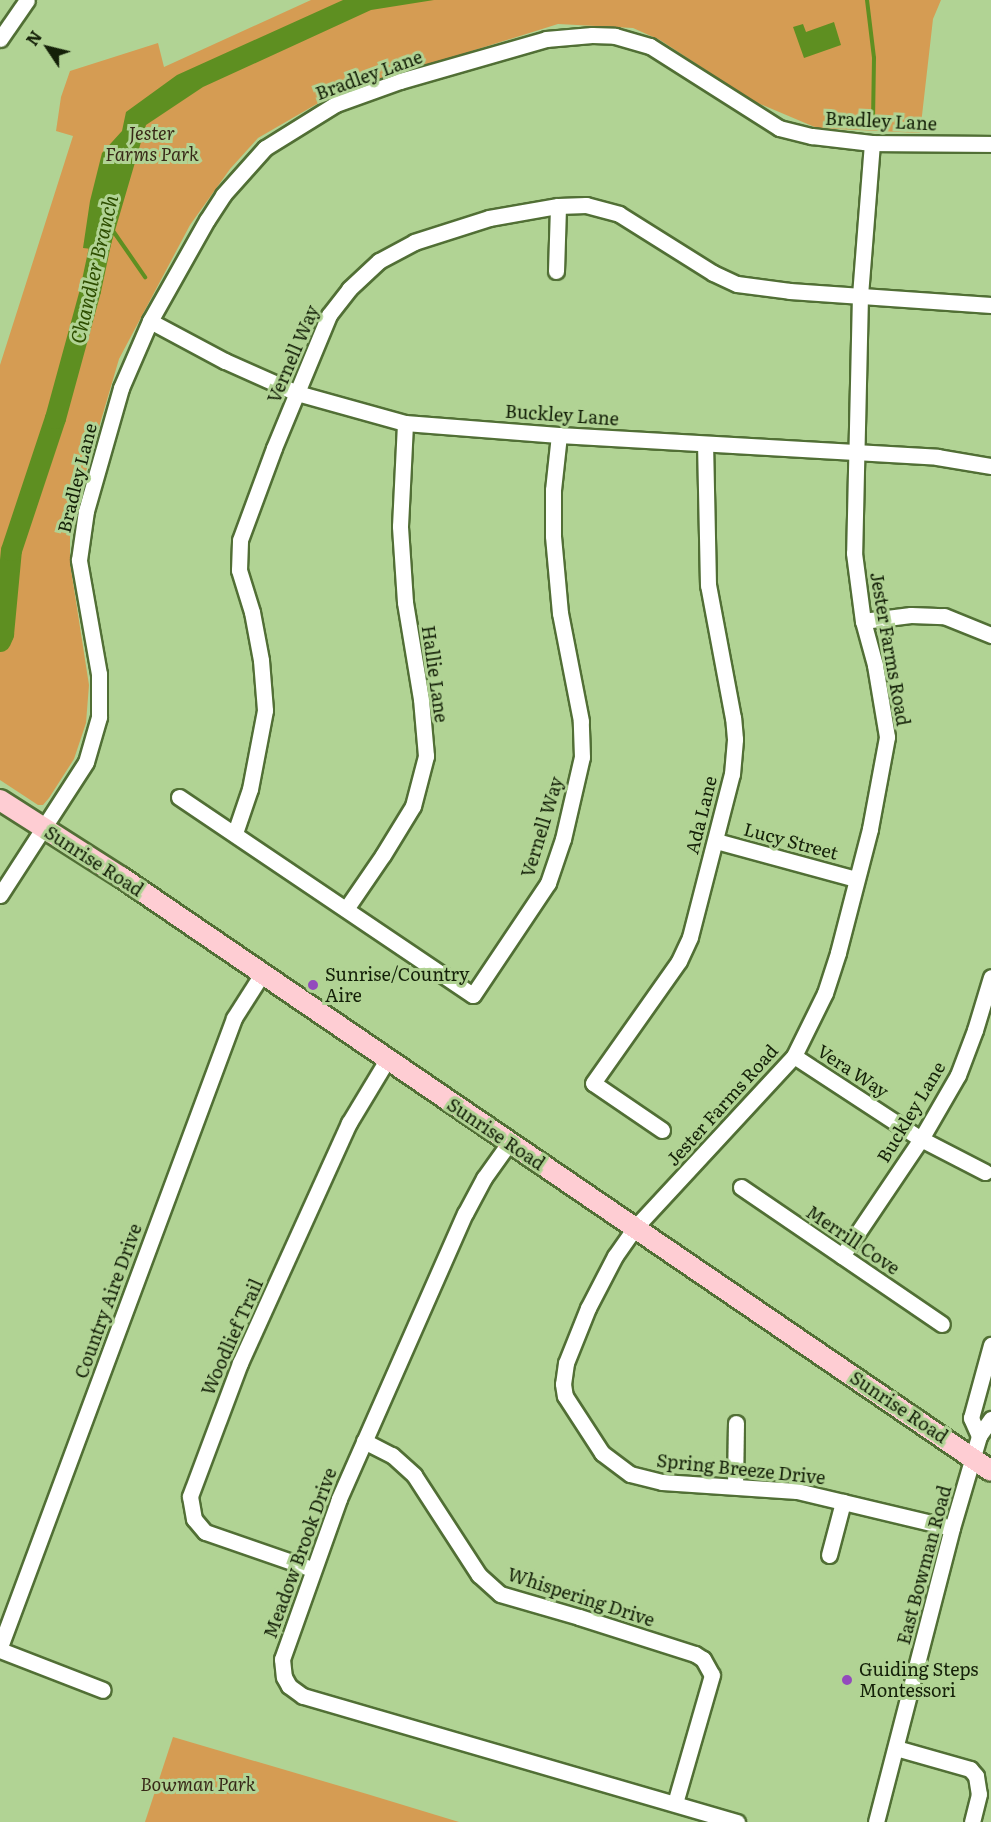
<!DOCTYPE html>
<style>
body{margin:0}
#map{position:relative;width:991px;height:1822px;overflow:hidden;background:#b1d394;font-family:Literata,serif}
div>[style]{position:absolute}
.green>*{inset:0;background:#d59c53}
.water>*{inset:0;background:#5e8f21}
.stream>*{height:4px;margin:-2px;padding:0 2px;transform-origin:2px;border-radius:2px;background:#5e8f21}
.river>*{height:21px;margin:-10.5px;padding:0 10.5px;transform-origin:10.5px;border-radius:10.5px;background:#5e8f21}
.roads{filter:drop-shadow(2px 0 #516f35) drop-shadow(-2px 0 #516f35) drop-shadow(0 2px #516f35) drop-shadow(0 -2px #516f35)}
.minor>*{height:15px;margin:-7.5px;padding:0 7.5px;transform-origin:7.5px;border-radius:7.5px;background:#fff}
.major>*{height:20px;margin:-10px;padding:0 10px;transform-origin:10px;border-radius:10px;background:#fecdd3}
.dots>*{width:16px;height:16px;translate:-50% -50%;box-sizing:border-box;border:3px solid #b1d394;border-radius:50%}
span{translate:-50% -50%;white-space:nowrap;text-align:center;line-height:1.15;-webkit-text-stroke:6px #b1d394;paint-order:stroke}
.street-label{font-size:18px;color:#142008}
.park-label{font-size:18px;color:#382918;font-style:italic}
.poi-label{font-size:18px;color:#142008}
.left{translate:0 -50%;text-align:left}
.water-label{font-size:20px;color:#2e4e00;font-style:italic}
.north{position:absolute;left:18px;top:18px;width:60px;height:60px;-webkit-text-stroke:4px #b1d394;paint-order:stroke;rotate:305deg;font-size:16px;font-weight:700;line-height:24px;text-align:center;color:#142008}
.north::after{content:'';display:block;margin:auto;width:21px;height:27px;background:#142008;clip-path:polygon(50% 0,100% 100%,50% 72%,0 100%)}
</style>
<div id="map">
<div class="green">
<div style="clip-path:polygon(311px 0,941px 0,933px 19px,920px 133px,817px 128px,753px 101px,660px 40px,633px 28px,558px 24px,334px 94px,258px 138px,230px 169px,190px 225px,119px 359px,77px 502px,70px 537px,70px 563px,89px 685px,86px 723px,74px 759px,49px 798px,43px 805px,38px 805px,0 780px,0 365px,73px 136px,56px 131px,61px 97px,70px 71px,158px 43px,164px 67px)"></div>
<div style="clip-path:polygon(173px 1737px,367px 1794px,459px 1822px,145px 1822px)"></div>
</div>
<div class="water">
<div style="clip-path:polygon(343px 0,434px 0,371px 10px,203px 87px,146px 125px,109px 251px,83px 248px,90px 201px,102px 153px,122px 131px,126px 112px,177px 75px)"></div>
<div style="clip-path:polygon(834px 22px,841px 45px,804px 58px,793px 27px,803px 24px,806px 32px)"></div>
</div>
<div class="stream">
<div style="left:867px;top:0;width:58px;rotate:83.1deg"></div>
<div style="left:874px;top:58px;width:66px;rotate:90.9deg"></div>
<div style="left:111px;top:228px;width:60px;rotate:55.2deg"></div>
</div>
<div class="river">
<div style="left:0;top:641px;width:8px;rotate:-67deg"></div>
<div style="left:3px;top:634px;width:84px;rotate:-84.6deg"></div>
<div style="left:11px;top:550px;width:139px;rotate:-71.6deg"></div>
<div style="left:55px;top:418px;width:133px;rotate:-74.7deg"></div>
<div style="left:90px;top:290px;width:67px;rotate:-78deg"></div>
</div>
<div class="roads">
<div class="minor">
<div style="left:0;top:39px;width:47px;rotate:-55.3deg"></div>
<div style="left:872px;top:143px;width:152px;rotate:94.5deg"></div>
<div style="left:860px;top:295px;width:258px;rotate:91.3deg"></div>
<div style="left:854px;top:553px;width:69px;rotate:82.5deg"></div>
<div style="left:863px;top:621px;width:46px;rotate:74.7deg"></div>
<div style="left:875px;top:665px;width:73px;rotate:80.5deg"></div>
<div style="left:887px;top:737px;width:94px;rotate:100.5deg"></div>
<div style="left:870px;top:829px;width:128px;rotate:104.5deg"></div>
<div style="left:838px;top:953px;width:42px;rotate:108deg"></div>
<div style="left:825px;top:993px;width:70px;rotate:116.2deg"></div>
<div style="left:794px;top:1056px;width:236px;rotate:132.8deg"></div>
<div style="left:634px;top:1229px;width:33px;rotate:125deg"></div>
<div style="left:615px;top:1256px;width:59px;rotate:117.4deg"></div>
<div style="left:588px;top:1308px;width:59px;rotate:111.8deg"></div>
<div style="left:566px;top:1363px;width:21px;rotate:98deg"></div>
<div style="left:563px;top:1384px;width:12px;rotate:81deg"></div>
<div style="left:565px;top:1396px;width:68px;rotate:57deg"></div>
<div style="left:602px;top:1453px;width:35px;rotate:37deg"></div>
<div style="left:630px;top:1474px;width:33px;rotate:14deg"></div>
<div style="left:662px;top:1482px;width:135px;rotate:3.8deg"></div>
<div style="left:797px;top:1491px;width:159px;rotate:13.4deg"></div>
<div style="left:556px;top:271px;width:65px;rotate:-88.2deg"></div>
<div style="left:150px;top:321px;width:85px;rotate:28.1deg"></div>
<div style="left:225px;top:361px;width:79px;rotate:24deg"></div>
<div style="left:297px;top:393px;width:112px;rotate:15.5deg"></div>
<div style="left:405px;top:423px;width:154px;rotate:4.5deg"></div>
<div style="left:559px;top:435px;width:379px;rotate:3.3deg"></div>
<div style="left:937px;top:457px;width:55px;rotate:9.5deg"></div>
<div style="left:863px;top:621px;width:48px;rotate:-7.1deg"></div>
<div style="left:911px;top:615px;width:33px;rotate:2deg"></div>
<div style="left:944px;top:616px;width:51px;rotate:22deg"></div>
<div style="left:179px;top:797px;width:354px;rotate:34deg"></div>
<div style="left:473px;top:995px;width:135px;rotate:-56.2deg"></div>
<div style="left:548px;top:883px;width:46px;rotate:-71.2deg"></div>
<div style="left:563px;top:839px;width:84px;rotate:-77deg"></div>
<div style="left:582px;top:757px;width:36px;rotate:-92deg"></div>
<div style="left:581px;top:721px;width:110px;rotate:-101deg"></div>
<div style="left:560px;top:613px;width:77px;rotate:-95.2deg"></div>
<div style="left:553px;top:536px;width:46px;rotate:-90deg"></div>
<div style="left:553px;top:490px;width:55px;rotate:-83.8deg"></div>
<div style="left:235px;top:833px;width:46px;rotate:-71.2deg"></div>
<div style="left:250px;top:789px;width:80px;rotate:-79.2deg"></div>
<div style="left:265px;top:710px;width:50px;rotate:-94.6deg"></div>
<div style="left:261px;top:660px;width:49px;rotate:-100.6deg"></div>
<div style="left:252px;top:612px;width:44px;rotate:-107.2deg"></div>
<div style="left:239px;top:570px;width:30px;rotate:-88deg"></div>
<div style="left:240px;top:540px;width:98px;rotate:-69.7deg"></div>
<div style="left:274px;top:448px;width:144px;rotate:-67.5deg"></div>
<div style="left:329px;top:315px;width:33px;rotate:-52deg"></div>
<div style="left:349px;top:289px;width:41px;rotate:-43deg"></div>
<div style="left:379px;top:261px;width:40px;rotate:-28deg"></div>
<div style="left:414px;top:242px;width:79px;rotate:-17.7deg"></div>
<div style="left:489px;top:218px;width:70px;rotate:-9.9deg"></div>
<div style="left:558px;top:206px;width:28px;rotate:-2deg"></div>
<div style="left:586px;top:205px;width:34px;rotate:15deg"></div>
<div style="left:619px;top:214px;width:111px;rotate:32.1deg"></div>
<div style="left:713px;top:273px;width:26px;rotate:25deg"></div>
<div style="left:737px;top:284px;width:53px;rotate:7.5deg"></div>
<div style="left:790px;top:291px;width:201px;rotate:4deg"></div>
<div style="left:716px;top:841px;width:145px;rotate:15.2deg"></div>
<div style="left:0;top:895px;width:158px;rotate:-57.1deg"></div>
<div style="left:86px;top:762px;width:47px;rotate:-73.9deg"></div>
<div style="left:99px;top:717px;width:43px;rotate:-90deg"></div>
<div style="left:99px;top:674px;width:116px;rotate:-100deg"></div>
<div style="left:79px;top:560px;width:49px;rotate:-81.9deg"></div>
<div style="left:86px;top:511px;width:128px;rotate:-74.1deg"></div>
<div style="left:121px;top:388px;width:73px;rotate:-66.6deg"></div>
<div style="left:150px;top:321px;width:116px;rotate:-60.6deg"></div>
<div style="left:207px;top:220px;width:30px;rotate:-57deg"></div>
<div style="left:223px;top:195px;width:63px;rotate:-48.2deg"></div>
<div style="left:265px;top:148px;width:84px;rotate:-31.8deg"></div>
<div style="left:336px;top:104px;width:68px;rotate:-19.8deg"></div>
<div style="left:400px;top:81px;width:152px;rotate:-16deg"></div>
<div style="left:546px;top:39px;width:46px;rotate:-5deg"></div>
<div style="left:592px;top:35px;width:23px;rotate:2deg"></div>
<div style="left:615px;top:36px;width:36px;rotate:16deg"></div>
<div style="left:650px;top:46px;width:153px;rotate:32.4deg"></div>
<div style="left:779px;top:128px;width:34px;rotate:14deg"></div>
<div style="left:812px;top:136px;width:60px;rotate:6.7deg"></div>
<div style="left:872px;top:143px;width:119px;rotate:0.5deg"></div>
<div style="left:346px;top:909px;width:65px;rotate:-55.6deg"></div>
<div style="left:383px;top:855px;width:57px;rotate:-58.5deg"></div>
<div style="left:413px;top:806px;width:52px;rotate:-75.4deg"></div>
<div style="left:426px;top:756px;width:57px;rotate:-95deg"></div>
<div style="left:421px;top:699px;width:98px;rotate:-99.4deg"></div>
<div style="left:405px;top:602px;width:76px;rotate:-93.8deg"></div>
<div style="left:400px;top:526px;width:103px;rotate:-87.2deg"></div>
<div style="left:794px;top:1056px;width:152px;rotate:33.2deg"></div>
<div style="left:921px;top:1139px;width:72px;rotate:27.3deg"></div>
<div style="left:662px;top:1130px;width:83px;rotate:-145.7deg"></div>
<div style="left:593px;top:1083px;width:149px;rotate:-54.8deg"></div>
<div style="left:679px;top:961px;width:26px;rotate:-65deg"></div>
<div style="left:690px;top:937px;width:168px;rotate:-75.6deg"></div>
<div style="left:732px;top:774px;width:35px;rotate:-85deg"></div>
<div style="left:735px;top:739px;width:21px;rotate:-95deg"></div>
<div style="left:733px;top:718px;width:135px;rotate:-100.6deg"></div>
<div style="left:708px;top:585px;width:141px;rotate:-91.2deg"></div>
<div style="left:509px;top:1143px;width:43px;rotate:125.5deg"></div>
<div style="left:484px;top:1178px;width:40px;rotate:118deg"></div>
<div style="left:465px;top:1213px;width:313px;rotate:113.8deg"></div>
<div style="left:339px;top:1499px;width:170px;rotate:109.6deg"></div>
<div style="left:282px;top:1659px;width:18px;rotate:84deg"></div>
<div style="left:284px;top:1677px;width:10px;rotate:61deg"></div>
<div style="left:289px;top:1686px;width:17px;rotate:36deg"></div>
<div style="left:303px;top:1696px;width:452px;rotate:16.2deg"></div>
<div style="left:741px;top:1187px;width:243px;rotate:34.3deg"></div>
<div style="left:842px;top:1256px;width:141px;rotate:-56deg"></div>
<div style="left:921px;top:1139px;width:74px;rotate:-60deg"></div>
<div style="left:958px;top:1075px;width:48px;rotate:-69.3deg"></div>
<div style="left:975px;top:1030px;width:55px;rotate:-73.2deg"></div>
<div style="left:979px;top:1436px;width:20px;rotate:-114deg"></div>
<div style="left:971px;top:1418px;width:76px;rotate:-74.7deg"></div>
<div style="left:364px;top:1441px;width:31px;rotate:27deg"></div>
<div style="left:392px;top:1455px;width:30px;rotate:42deg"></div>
<div style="left:414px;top:1475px;width:119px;rotate:57deg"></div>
<div style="left:479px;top:1575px;width:28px;rotate:42deg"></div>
<div style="left:500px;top:1594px;width:82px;rotate:16.2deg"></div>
<div style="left:579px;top:1617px;width:122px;rotate:17.7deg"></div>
<div style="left:695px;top:1654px;width:9px;rotate:32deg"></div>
<div style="left:703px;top:1659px;width:18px;rotate:61deg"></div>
<div style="left:712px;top:1675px;width:133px;rotate:106.1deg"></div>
<div style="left:735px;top:1486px;width:63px;rotate:-89.1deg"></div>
<div style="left:829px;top:1555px;width:55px;rotate:-75.2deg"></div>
<div style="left:312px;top:1569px;width:113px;rotate:-160.9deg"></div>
<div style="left:205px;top:1532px;width:17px;rotate:-130deg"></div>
<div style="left:194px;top:1519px;width:23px;rotate:-100deg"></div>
<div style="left:190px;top:1496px;width:142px;rotate:-69.4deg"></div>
<div style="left:240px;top:1363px;width:264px;rotate:-65.6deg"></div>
<div style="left:349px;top:1123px;width:74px;rotate:-58.9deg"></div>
<div style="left:0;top:1647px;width:671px;rotate:-69.59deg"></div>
<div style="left:234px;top:1018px;width:52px;rotate:-57.5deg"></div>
<div style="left:0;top:1650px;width:110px;rotate:21.2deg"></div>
<div style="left:896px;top:1748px;width:77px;rotate:15.8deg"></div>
<div style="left:970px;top:1769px;width:9px;rotate:49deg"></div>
<div style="left:976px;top:1776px;width:18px;rotate:81deg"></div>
<div style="left:979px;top:1794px;width:29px;rotate:104deg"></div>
<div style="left:876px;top:1822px;width:304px;rotate:-75.5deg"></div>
<div style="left:952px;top:1528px;width:96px;rotate:-73.6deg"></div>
<div style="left:979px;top:1436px;width:21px;rotate:-55deg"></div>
</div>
<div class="major">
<div style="left:0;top:800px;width:143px;rotate:32.5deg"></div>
<div style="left:121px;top:877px;width:1053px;rotate:34.32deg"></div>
</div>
</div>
<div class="dots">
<div style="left:313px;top:985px;background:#934abd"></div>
<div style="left:847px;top:1680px;background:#934abd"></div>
</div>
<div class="street-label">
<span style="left:369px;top:75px;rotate:-20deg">Bradley Lane</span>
<span style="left:881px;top:121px;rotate:3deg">Bradley Lane</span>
<span style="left:293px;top:354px;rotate:-67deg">Vernell Way</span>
<span style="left:562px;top:415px;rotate:4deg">Buckley Lane</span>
<span style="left:77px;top:478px;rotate:-76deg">Bradley Lane</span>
<span style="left:890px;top:649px;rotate:80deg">Jester Farms Road</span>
<span style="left:435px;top:674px;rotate:82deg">Hallie Lane</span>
<span style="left:701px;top:815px;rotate:-76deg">Ada Lane</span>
<span style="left:542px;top:827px;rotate:-73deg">Vernell Way</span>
<span style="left:791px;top:841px;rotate:15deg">Lucy Street</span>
<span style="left:94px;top:861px;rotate:33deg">Sunrise Road</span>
<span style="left:853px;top:1071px;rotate:33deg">Vera Way</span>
<span style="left:722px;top:1105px;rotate:-48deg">Jester Farms Road</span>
<span style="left:911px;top:1112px;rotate:-59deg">Buckley Lane</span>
<span style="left:496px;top:1134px;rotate:34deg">Sunrise Road</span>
<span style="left:853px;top:1240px;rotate:34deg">Merrill Cove</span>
<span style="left:108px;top:1301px;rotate:-70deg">Country Aire Drive</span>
<span style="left:232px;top:1337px;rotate:-66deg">Woodlief Trail</span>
<span style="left:899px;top:1407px;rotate:34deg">Sunrise Road</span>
<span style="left:741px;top:1469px;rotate:6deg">Spring Breeze Drive</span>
<span style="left:300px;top:1553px;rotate:-70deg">Meadow Brook Drive</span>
<span style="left:924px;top:1565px;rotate:-75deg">East Bowman Road</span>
<span style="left:581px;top:1597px;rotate:18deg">Whispering Drive</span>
</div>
<div class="park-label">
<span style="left:152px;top:144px">Jester<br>Farms Park</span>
<span style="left:198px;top:1784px">Bowman Park</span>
</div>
<div class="poi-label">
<span class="left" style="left:325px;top:985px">Sunrise/Country<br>Aire</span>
<span class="left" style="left:859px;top:1680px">Guiding Steps<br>Montessori</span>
</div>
<div class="water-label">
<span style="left:93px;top:269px;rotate:-77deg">Chandler Branch</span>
</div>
<div class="north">N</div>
</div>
